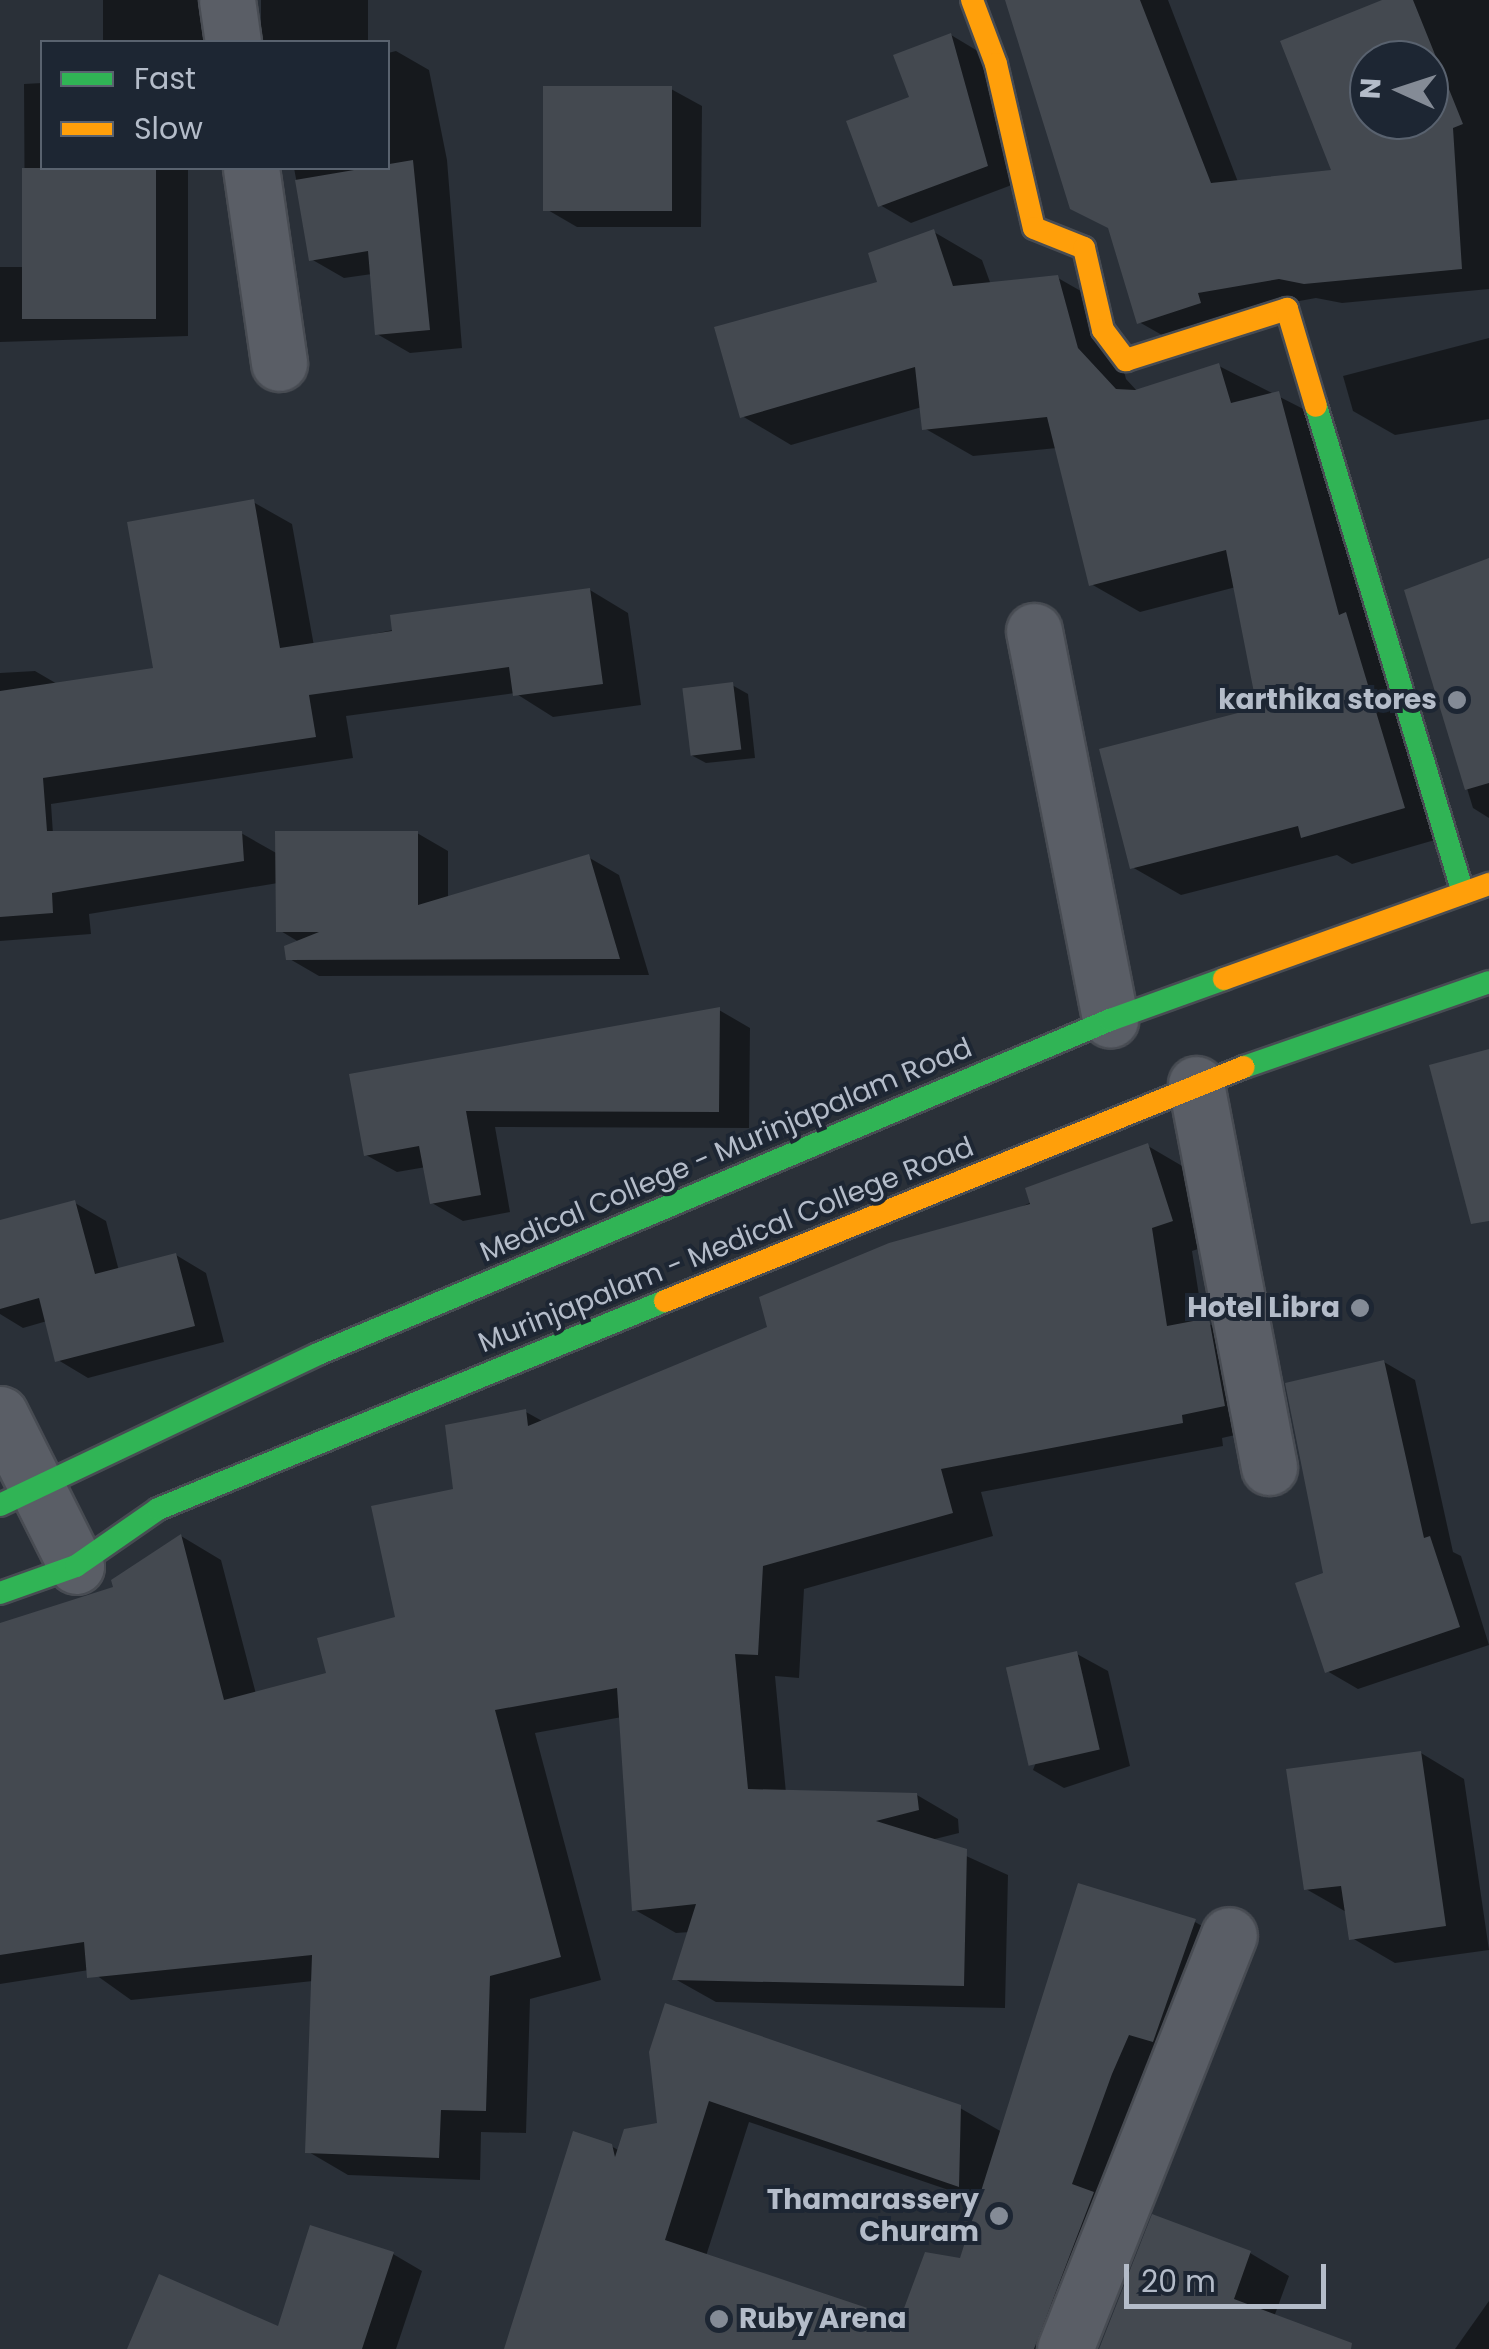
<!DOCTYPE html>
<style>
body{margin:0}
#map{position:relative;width:1489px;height:2349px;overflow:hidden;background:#2a3038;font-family:Poppins,sans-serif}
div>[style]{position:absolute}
.shadow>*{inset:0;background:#0007;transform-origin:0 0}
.building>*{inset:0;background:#444950;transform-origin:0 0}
.roads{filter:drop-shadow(2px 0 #484c53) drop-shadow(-2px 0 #484c53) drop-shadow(0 2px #484c53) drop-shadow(0 -2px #484c53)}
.street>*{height:55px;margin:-27.5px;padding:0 27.5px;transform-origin:27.5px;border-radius:27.5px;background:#5a5e66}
.fast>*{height:22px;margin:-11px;padding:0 11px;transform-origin:11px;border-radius:11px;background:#30b455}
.slow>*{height:22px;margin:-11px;padding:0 11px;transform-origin:11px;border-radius:11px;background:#ff9f0a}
.dots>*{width:28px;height:28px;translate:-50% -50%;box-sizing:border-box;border:5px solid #1d2633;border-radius:50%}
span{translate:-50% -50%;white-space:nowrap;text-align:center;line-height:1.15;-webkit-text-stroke:8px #1d2633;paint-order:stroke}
.poi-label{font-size:28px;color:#b4bcc9;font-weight:700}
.right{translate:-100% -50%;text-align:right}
.left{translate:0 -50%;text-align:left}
.street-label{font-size:28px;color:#b4bcc9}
.legend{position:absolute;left:40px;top:40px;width:350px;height:130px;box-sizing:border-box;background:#1d2633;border:2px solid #59626f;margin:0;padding:12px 18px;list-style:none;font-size:30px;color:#b4bcc9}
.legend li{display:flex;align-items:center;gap:20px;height:50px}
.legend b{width:50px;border:2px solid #59626f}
.north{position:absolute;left:1349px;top:40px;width:100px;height:100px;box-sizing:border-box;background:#1d2633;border:2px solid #59626f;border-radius:50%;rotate:273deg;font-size:28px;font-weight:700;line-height:40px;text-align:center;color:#b4bcc9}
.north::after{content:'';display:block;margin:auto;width:35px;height:45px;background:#848b96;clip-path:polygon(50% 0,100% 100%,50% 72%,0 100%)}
.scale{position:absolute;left:1124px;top:2264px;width:202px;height:45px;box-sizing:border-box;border:5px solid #b4bcc9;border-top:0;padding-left:12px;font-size:30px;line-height:35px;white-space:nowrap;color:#b4bcc9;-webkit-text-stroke:8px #1d2633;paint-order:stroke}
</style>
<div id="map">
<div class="shadow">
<div style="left:103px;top:0;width:136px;height:42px"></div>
<div style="left:261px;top:0;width:107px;height:43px"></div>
<div style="clip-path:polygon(evenodd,1008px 0,1168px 0,1238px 182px,1335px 172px,1283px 42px,1388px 0,1489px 0,1489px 289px,1342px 303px,1316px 298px,1233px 313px,1176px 343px,1139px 322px,1111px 230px,1008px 0,1369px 60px,1429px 60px,1429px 120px,1369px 120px,1369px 60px)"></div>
<div style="clip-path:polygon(951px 35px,981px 53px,1017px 183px,911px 223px,880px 205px,912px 99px)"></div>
<div style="clip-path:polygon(396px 51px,429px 70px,447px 160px,462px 348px,410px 353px,377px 334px,372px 274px,344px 278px,311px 259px,294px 168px,388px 168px,388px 53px)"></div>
<div style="clip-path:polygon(42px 83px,42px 168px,188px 168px,188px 336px,0 342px,0 267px,25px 267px,24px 84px)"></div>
<div style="clip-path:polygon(671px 89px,702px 106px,701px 227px,577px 227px,546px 209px)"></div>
<div style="clip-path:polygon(934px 232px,982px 260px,991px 285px,1058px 278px,1107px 306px,1126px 379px,1138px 392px,1219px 366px,1327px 421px,1452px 835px,1352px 864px,1337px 855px,1181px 895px,1132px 867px,1260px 710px,1236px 587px,1140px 612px,1091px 584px,1057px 448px,973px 456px,924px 428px,922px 407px,791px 445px,742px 416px)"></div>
<div style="clip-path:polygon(1489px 338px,1489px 419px,1395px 435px,1353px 411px,1343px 376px)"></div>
<div style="clip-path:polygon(253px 502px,292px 524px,314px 646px,590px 590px,628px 613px,641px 705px,553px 717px,515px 693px,346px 716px,353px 758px,51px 804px,53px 834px,241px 833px,278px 854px,417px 833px,448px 851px,448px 899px,588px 857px,619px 875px,649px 975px,319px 976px,288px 958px,299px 942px,279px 930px,278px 883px,89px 914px,91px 934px,0 941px,0 673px,35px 671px,59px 685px,156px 670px)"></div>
<div style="clip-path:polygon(1489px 561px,1489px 818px,1473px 808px,1407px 592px)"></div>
<div style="clip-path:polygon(732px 685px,748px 694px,755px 758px,706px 763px,691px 755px)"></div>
<div style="clip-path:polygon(719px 1010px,750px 1028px,749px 1128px,495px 1127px,510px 1212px,463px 1221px,432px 1203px,426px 1167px,397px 1172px,366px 1155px,352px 1076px)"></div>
<div style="clip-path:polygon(1148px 1146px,1189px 1170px,1213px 1244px,1192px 1251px,1203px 1321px,1249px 1344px,1266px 1428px,1222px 1438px,1223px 1446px,981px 1492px,993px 1536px,804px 1589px,799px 1678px,775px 1676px,786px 1793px,917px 1795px,958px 1819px,959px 1833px,931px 1840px,1008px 1875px,1005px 2008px,716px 2002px,675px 1979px,690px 1932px,676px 1933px,635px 1910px,622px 1717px,535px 1733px,601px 1980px,530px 1999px,526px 2133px,481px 2132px,480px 2180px,348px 2175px,307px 2151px,313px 1981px,131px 2000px,89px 1970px,0 1984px,0 1657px,116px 1588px,181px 1536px,221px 1560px,256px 1694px,329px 1675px,398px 1619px,456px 1491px,526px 1412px,544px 1422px,770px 1328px)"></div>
<div style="clip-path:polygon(75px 1203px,106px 1221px,119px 1271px,176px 1255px,206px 1273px,224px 1342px,88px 1378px,58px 1360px,47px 1321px,23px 1328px,0 1314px,0 1223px)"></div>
<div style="clip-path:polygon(1384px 1362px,1415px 1380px,1453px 1552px,1461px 1556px,1489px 1645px,1358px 1689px,1327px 1671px,1326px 1575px)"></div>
<div style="clip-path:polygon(1077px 1654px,1108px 1671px,1130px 1766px,1064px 1788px,1033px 1770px)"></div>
<div style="clip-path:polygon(1421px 1753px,1464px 1779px,1489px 1950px,1395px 1963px,1352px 1938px,1348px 1913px,1306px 1889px)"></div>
<div style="clip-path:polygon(evenodd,1079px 1886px,1195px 1922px,1234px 1944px,1079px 2349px,506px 2349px,611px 2146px,620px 2151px,660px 2125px,651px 2053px,960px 2108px,1002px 2132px,1079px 1886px,749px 2122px,981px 2201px,962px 2261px,902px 2322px,706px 2256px,749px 2122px)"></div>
<div style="clip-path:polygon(1250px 2253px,1289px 2276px,1274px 2317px,1335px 2349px,1101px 2349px)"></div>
<div style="clip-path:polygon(393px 2254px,422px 2271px,396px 2349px,130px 2349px,279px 2330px)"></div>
<div style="clip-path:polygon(1489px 2301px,1489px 2349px,1455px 2349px)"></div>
</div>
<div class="building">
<div style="clip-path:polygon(evenodd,1005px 0,1140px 0,1211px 183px,1331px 170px,1280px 41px,1382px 0,1413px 0,1463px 124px,1453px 128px,1462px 269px,1304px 284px,1279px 279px,1198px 293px,1201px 303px,1137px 324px,1108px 228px,1070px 209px,1005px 0,1369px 60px,1429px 60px,1429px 120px,1369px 120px,1369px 60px)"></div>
<div style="clip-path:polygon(951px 33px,988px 166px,878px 207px,846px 121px,909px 97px,893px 55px)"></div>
<div style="left:543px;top:86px;width:129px;height:125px"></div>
<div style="clip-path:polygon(413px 160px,430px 330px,375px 335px,368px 251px,309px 261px,295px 180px)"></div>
<div style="left:22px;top:168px;width:134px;height:151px"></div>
<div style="clip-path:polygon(934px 229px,953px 286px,1058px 275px,1078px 348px,1116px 389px,1135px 390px,1219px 363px,1231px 403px,1279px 391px,1339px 615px,1346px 612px,1405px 808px,1301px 838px,1298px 826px,1130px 869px,1099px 749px,1257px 708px,1226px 550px,1089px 586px,1047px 417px,922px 430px,915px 367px,740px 418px,714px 327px,877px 282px,868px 253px)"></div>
<div style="clip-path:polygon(254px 499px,280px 648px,392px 631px,390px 615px,590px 588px,603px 684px,513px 696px,509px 667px,309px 695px,316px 737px,43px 778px,47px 831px,242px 831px,244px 861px,52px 893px,53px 913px,0 917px,0 691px,153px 668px,127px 522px)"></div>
<div style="clip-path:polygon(1489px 558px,1489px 783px,1465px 790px,1404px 590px)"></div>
<div style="left:733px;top:682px;width:68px;height:51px;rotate:83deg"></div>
<div style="clip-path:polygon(275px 831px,418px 831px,418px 905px,589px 854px,620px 959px,286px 960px,284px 946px,319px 932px,276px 932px)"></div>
<div style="clip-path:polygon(720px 1007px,719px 1112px,466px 1111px,481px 1195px,430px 1204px,419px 1146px,364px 1156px,349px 1074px)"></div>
<div style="clip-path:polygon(1489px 1049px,1489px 1221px,1471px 1224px,1429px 1065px)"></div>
<div style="clip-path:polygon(1148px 1143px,1173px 1221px,1152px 1228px,1167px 1326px,1209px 1318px,1225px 1406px,1182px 1415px,1183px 1423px,941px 1469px,953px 1513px,763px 1566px,758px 1655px,735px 1654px,748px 1789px,917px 1793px,919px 1810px,876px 1821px,967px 1849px,964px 1986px,672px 1980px,696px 1904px,632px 1911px,617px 1688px,495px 1710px,561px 1957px,490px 1976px,486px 2111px,441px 2110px,439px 2158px,305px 2153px,312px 1955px,87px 1978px,84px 1942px,0 1955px,0 1623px,113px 1587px,111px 1580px,181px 1534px,224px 1700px,326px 1673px,317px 1638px,395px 1617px,371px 1506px,453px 1489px,445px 1425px,526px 1409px,528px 1426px,767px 1327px,759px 1297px,889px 1243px,1030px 1204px,1025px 1188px)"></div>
<div style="clip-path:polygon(75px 1200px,95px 1274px,176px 1253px,195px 1326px,55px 1362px,39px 1298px,0 1309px,0 1220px)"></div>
<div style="clip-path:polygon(1384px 1360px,1424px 1538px,1430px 1536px,1460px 1627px,1325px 1673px,1295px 1583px,1323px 1573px,1285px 1383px)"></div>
<div style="left:1077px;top:1651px;width:101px;height:73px;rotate:77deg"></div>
<div style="clip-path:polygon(1421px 1751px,1446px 1926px,1349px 1940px,1341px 1886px,1304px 1890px,1286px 1769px)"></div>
<div style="clip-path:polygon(1078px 1883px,1196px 1919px,1153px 2042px,1129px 2035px,1112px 2074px,1072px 2184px,1094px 2192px,1034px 2349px,504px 2349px,573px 2131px,612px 2144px,615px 2157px,624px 2129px,657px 2123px,649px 2052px,665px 2003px,961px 2105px,959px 2187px,709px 2101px,665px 2240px,900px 2319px,925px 2252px,960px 2258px)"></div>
<div style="clip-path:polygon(1152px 2214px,1251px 2251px,1234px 2299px,1352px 2343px,1351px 2349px,1099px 2349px)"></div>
<div style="clip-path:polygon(310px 2225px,394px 2252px,362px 2349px,127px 2349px,159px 2274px,278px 2326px)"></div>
</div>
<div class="roads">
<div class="street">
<div style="left:227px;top:0;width:42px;rotate:81.9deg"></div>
<div style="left:251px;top:168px;width:197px;rotate:81.8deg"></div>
<div style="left:1034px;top:631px;width:396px;rotate:78.9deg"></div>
<div style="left:1196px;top:1084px;width:390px;rotate:79.2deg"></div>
<div style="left:0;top:1414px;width:170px;rotate:63.4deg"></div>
<div style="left:1065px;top:2349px;width:445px;rotate:-68.4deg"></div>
</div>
<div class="fast">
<div style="left:1316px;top:406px;width:509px;rotate:73.2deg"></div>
<div style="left:1244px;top:1067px;width:259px;rotate:-19.1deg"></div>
<div style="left:0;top:1505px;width:352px;rotate:-25.4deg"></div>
<div style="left:318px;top:1354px;width:860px;rotate:-22.87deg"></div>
<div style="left:1110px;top:1020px;width:121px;rotate:-19.8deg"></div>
<div style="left:0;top:1593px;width:81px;rotate:-19.6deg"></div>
<div style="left:76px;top:1566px;width:100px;rotate:-34.8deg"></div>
<div style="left:158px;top:1509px;width:548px;rotate:-22.31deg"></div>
</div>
<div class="slow">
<div style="left:972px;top:0;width:68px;rotate:69.4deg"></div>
<div style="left:996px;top:64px;width:168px;rotate:77deg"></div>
<div style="left:1034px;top:228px;width:54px;rotate:21.8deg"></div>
<div style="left:1084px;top:248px;width:84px;rotate:77deg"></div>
<div style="left:1103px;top:330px;width:38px;rotate:53deg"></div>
<div style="left:1126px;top:360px;width:169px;rotate:-17.6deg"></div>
<div style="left:1287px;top:309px;width:101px;rotate:73.4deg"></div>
<div style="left:1224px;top:979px;width:282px;rotate:-19.7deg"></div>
<div style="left:665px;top:1301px;width:624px;rotate:-22.01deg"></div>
</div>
</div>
<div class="dots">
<div style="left:1457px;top:700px;background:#848b96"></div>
<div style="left:1360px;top:1308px;background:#848b96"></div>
<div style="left:999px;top:2216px;background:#848b96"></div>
<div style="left:719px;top:2319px;background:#848b96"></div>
</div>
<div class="poi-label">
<span class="right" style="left:1437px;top:700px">karthika stores</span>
<span class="right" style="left:1340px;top:1308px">Hotel Libra</span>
<span class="right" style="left:979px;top:2216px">Thamarassery<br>Churam</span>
<span class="left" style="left:739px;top:2319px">Ruby Arena</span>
</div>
<div class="street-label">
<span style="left:726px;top:1150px;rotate:-23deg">Medical College - Murinjapalam Road</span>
<span style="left:726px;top:1245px;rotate:-22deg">Murinjapalam - Medical College Road</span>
</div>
<ul class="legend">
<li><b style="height:12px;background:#30b455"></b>Fast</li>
<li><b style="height:12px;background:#ff9f0a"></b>Slow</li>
</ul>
<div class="north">N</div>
<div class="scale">20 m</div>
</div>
